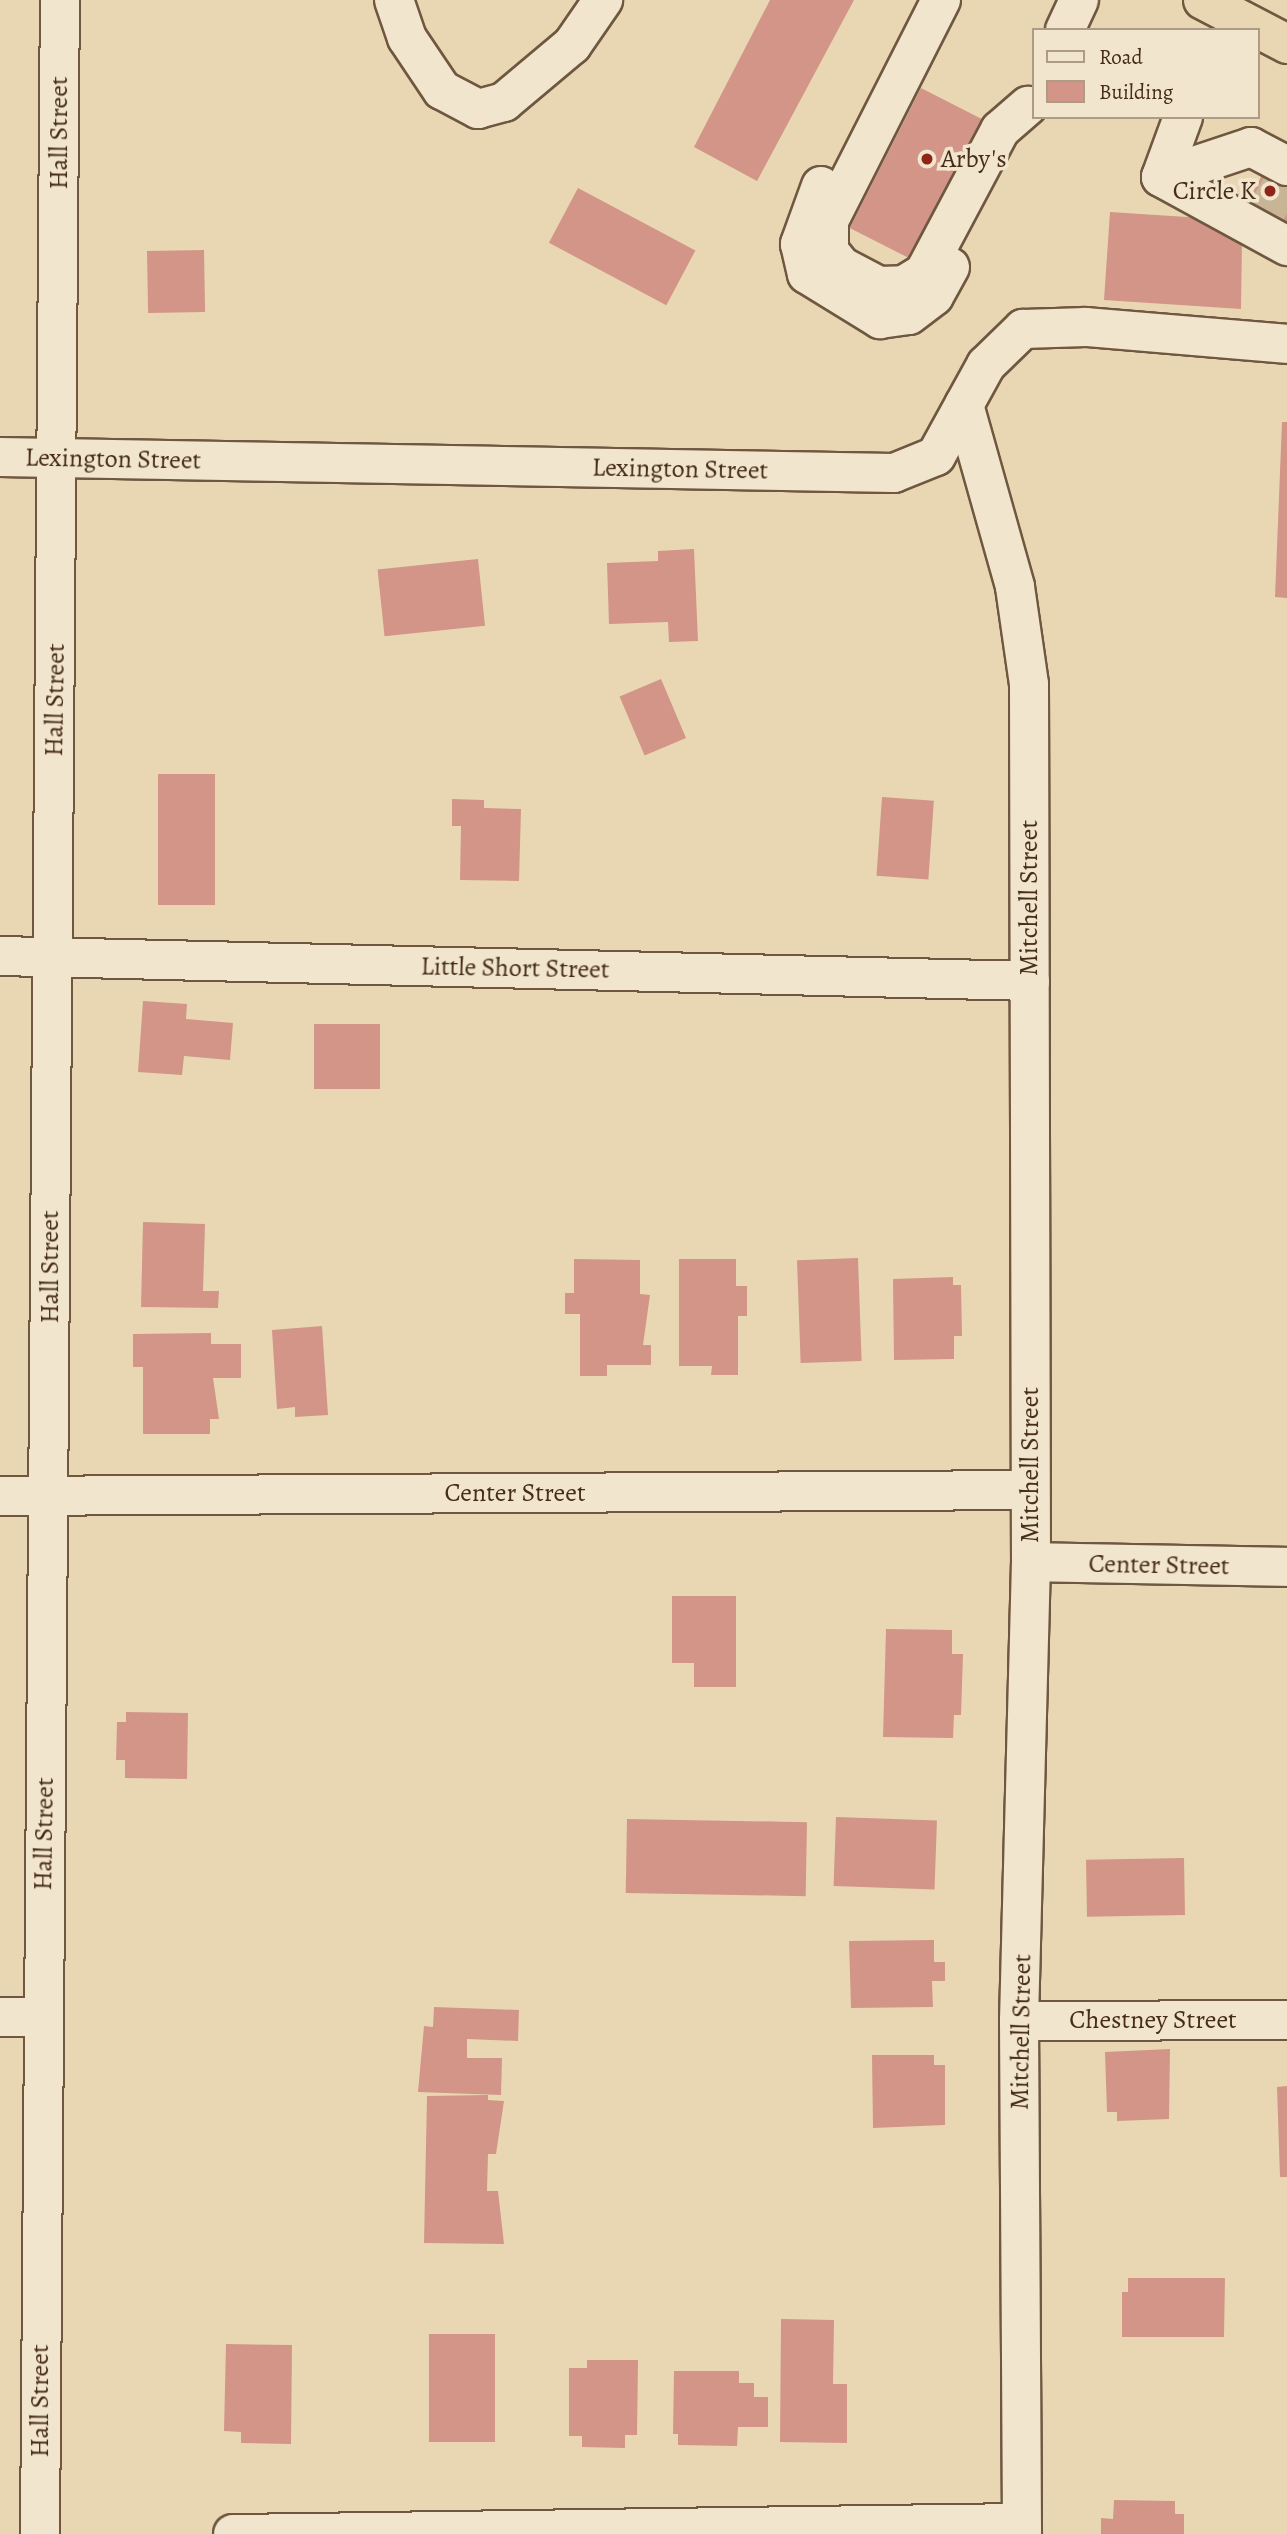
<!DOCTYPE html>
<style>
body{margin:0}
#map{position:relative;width:1287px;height:2534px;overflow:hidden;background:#e9d7b4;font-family:Alegreya,serif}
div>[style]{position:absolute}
.building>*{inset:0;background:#d29587;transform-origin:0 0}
.minor-tunnel>*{height:38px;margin-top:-19px;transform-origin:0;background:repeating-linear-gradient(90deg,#c8b595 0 38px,transparent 0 57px)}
.roads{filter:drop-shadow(2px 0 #6f5740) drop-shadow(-2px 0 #6f5740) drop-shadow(0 2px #6f5740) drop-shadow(0 -2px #6f5740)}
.minor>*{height:38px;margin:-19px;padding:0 19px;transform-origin:19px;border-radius:19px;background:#f1e5ce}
.highway>*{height:38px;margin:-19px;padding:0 19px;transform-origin:19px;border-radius:19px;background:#e9d7b4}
.dots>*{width:19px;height:19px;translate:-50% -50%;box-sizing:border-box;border:4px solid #f1e5ce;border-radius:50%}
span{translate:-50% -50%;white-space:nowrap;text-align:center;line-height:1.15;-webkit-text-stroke:7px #f1e5ce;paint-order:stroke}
.street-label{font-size:26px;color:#462c19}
.poi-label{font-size:26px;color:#462c19}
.left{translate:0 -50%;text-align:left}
.right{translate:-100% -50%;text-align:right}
.legend{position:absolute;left:1032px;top:28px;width:228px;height:91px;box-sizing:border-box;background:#f1e5ce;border:2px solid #ad9b86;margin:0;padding:9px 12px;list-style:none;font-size:21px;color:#462c19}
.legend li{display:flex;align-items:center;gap:14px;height:35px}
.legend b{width:35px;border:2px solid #ad9b86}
</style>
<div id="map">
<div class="building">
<div style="clip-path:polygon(770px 0,854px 0,757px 181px,694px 147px)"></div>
<div style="left:921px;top:88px;width:77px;height:157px;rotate:27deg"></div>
<div style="clip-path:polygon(1268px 164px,1287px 175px,1287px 230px,1245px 207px)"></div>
<div style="left:578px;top:188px;width:133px;height:62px;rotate:28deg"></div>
<div style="clip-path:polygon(1110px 212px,1233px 220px,1242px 238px,1241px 309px,1104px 300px)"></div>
<div style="left:204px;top:250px;width:62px;height:57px;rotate:89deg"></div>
<div style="clip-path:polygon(1282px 422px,1287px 422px,1287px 598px,1275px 597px)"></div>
<div style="clip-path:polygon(694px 549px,698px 641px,669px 642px,668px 622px,609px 624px,607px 563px,658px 561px,658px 551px)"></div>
<div style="left:478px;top:559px;width:67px;height:101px;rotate:84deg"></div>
<div style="left:661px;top:679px;width:64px;height:45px;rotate:67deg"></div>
<div style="left:158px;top:774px;width:57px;height:131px"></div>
<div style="left:882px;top:797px;width:52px;height:79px;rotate:4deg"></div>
<div style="clip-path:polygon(452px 799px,484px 800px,484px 808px,521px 809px,519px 881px,460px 880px,461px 826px,452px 826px)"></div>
<div style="clip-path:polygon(143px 1001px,187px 1004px,186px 1019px,233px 1023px,230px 1060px,184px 1056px,182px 1075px,138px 1072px)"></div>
<div style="left:314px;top:1024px;width:66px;height:65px"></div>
<div style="clip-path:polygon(143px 1222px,205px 1224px,203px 1291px,219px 1291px,218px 1308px,141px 1307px)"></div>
<div style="left:858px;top:1258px;width:103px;height:61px;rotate:88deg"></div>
<div style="clip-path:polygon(574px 1259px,640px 1260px,640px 1294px,650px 1295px,643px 1345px,651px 1345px,651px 1365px,607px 1365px,607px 1376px,580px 1376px,580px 1314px,565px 1314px,565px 1293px,574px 1293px)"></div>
<div style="clip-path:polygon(679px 1259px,736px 1259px,736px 1286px,747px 1286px,747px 1316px,738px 1316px,738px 1375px,711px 1375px,712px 1366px,679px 1366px)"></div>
<div style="clip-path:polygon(953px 1277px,953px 1285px,961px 1285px,962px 1336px,954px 1336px,954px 1359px,894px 1360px,893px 1279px)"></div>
<div style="clip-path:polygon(322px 1326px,328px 1415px,295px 1417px,295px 1407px,277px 1409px,272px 1330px)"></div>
<div style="clip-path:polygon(211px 1333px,211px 1344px,241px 1344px,241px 1378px,213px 1378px,219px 1419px,210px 1419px,210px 1434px,143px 1434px,143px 1367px,133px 1367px,133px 1334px)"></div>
<div style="clip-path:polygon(672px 1596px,736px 1596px,736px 1687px,694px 1687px,694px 1663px,672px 1663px)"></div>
<div style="clip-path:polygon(886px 1629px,952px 1630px,952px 1654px,963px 1654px,961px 1715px,954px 1715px,953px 1738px,883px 1737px)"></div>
<div style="clip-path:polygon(126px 1712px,188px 1713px,187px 1779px,125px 1778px,125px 1760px,116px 1760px,117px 1722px,126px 1722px)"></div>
<div style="left:836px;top:1817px;width:101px;height:69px;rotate:2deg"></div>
<div style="left:627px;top:1819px;width:180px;height:74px;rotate:1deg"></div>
<div style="left:1184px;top:1858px;width:57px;height:98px;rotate:89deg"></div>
<div style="clip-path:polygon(934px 1940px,934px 1962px,945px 1962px,945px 1981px,932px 1981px,933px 2007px,851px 2008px,849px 1941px)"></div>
<div style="clip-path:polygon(434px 2007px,519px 2010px,518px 2041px,467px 2039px,467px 2058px,502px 2058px,501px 2095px,418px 2092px,424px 2026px,433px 2027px)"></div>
<div style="clip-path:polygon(1170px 2049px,1169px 2119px,1117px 2121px,1117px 2112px,1107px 2112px,1105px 2052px)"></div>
<div style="clip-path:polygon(872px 2055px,934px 2055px,934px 2065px,945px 2065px,945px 2125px,873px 2128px)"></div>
<div style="clip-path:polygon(1287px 2086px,1287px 2177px,1280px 2177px,1277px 2087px)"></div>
<div style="clip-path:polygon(488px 2095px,488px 2100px,504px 2101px,496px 2154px,488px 2154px,487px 2191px,498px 2191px,504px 2244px,424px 2243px,427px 2096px)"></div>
<div style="clip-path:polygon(1128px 2278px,1225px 2278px,1224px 2337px,1122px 2337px,1122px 2292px,1128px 2292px)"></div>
<div style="clip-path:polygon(781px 2319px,834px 2320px,833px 2384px,847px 2384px,847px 2443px,780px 2442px)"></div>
<div style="left:429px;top:2334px;width:66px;height:108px"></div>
<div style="clip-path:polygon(226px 2344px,292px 2345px,291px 2444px,241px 2443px,241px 2432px,224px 2431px)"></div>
<div style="clip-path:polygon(587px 2360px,638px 2360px,637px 2435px,625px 2435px,625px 2448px,582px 2447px,582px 2436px,569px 2436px,569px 2368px,587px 2368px)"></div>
<div style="clip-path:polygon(674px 2371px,739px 2371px,739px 2383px,754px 2383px,754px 2397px,768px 2397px,768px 2427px,738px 2427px,737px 2446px,678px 2445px,678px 2434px,673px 2434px)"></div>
<div style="clip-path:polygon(1114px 2500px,1175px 2501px,1175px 2514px,1184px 2514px,1184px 2534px,1101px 2534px,1101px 2518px,1113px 2519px)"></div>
</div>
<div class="minor-tunnel">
<div style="left:1263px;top:217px;width:48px;rotate:-59.7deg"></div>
</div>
<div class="roads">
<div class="minor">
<div style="left:394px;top:0;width:40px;rotate:71.1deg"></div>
<div style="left:407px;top:38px;width:63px;rotate:56.1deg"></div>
<div style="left:442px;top:90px;width:41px;rotate:27.8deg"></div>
<div style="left:478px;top:109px;width:27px;rotate:-15deg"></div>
<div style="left:504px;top:102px;width:89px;rotate:-40deg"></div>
<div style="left:572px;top:45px;width:55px;rotate:-55.4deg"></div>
<div style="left:941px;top:0;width:248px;rotate:116.9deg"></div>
<div style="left:829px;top:221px;width:30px;rotate:90deg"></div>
<div style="left:829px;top:251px;width:19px;rotate:51deg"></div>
<div style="left:841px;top:266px;width:43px;rotate:27.8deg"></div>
<div style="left:879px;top:286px;width:25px;rotate:-2deg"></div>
<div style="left:904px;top:285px;width:23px;rotate:-31deg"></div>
<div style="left:924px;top:273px;width:162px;rotate:-62deg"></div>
<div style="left:1000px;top:130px;width:37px;rotate:-41deg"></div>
<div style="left:1065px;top:30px;width:33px;rotate:-65deg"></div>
<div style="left:1183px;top:117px;width:64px;rotate:110.1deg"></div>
<div style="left:1161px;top:177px;width:144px;rotate:28.7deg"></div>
<div style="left:1161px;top:177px;width:95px;rotate:-18.4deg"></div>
<div style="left:1251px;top:147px;width:41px;rotate:27.8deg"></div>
<div style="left:821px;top:186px;width:62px;rotate:109.9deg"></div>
<div style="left:800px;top:244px;width:31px;rotate:77deg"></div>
<div style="left:807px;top:274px;width:86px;rotate:31.7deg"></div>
<div style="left:880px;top:319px;width:29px;rotate:-8deg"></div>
<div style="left:909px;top:315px;width:31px;rotate:-37deg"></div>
<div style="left:934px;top:296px;width:33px;rotate:-61deg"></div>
<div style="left:964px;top:405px;width:189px;rotate:74.3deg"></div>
<div style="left:1015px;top:587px;width:98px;rotate:81.8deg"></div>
<div style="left:1029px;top:684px;width:878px;rotate:89.87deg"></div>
<div style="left:1031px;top:1562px;width:459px;rotate:91.5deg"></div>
<div style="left:1019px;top:2021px;width:513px;rotate:89.66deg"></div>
<div style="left:0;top:457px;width:894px;rotate:1.03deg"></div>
<div style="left:894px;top:473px;width:45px;rotate:-22deg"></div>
<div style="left:936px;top:456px;width:104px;rotate:-61.2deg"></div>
<div style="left:986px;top:365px;width:52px;rotate:-44.2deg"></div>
<div style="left:1023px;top:329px;width:63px;rotate:-1.8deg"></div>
<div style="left:1086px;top:327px;width:202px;rotate:4.8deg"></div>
<div style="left:0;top:956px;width:1030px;rotate:1.39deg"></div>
<div style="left:0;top:1496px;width:1030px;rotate:-0.33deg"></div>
<div style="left:1031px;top:1562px;width:256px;rotate:1.1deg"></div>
<div style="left:0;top:2017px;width:42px"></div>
<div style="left:1019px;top:2021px;width:268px;rotate:-0.2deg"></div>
<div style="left:40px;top:2534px;width:2534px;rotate:-89.55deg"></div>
<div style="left:233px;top:2534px;width:788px;rotate:-0.8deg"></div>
</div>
<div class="highway">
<div style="left:1203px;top:0;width:95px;rotate:27.6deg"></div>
</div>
</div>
<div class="dots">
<div style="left:927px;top:159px;background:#8f2418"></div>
<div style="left:1270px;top:191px;background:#8f2418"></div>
</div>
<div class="street-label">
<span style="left:59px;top:133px;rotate:-90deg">Hall Street</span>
<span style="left:113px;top:459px;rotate:1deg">Lexington Street</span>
<span style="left:680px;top:469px;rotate:1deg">Lexington Street</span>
<span style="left:55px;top:700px;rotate:-89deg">Hall Street</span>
<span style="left:1029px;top:898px;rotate:-90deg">Mitchell Street</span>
<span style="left:515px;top:968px;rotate:1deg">Little Short Street</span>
<span style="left:50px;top:1267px;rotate:-90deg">Hall Street</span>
<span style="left:1030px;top:1465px;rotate:-90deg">Mitchell Street</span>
<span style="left:515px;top:1493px">Center Street</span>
<span style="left:1159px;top:1565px;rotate:1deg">Center Street</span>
<span style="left:44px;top:1834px;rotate:-89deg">Hall Street</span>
<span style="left:1153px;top:2020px">Chestney Street</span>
<span style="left:1021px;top:2032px;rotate:-89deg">Mitchell Street</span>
<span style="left:40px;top:2401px;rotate:-90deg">Hall Street</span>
</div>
<div class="poi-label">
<span class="left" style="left:941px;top:159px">Arby's</span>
<span class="right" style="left:1256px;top:191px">Circle K</span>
</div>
<ul class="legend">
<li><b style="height:9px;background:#f1e5ce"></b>Road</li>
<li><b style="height:19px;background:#d29587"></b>Building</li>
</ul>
</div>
